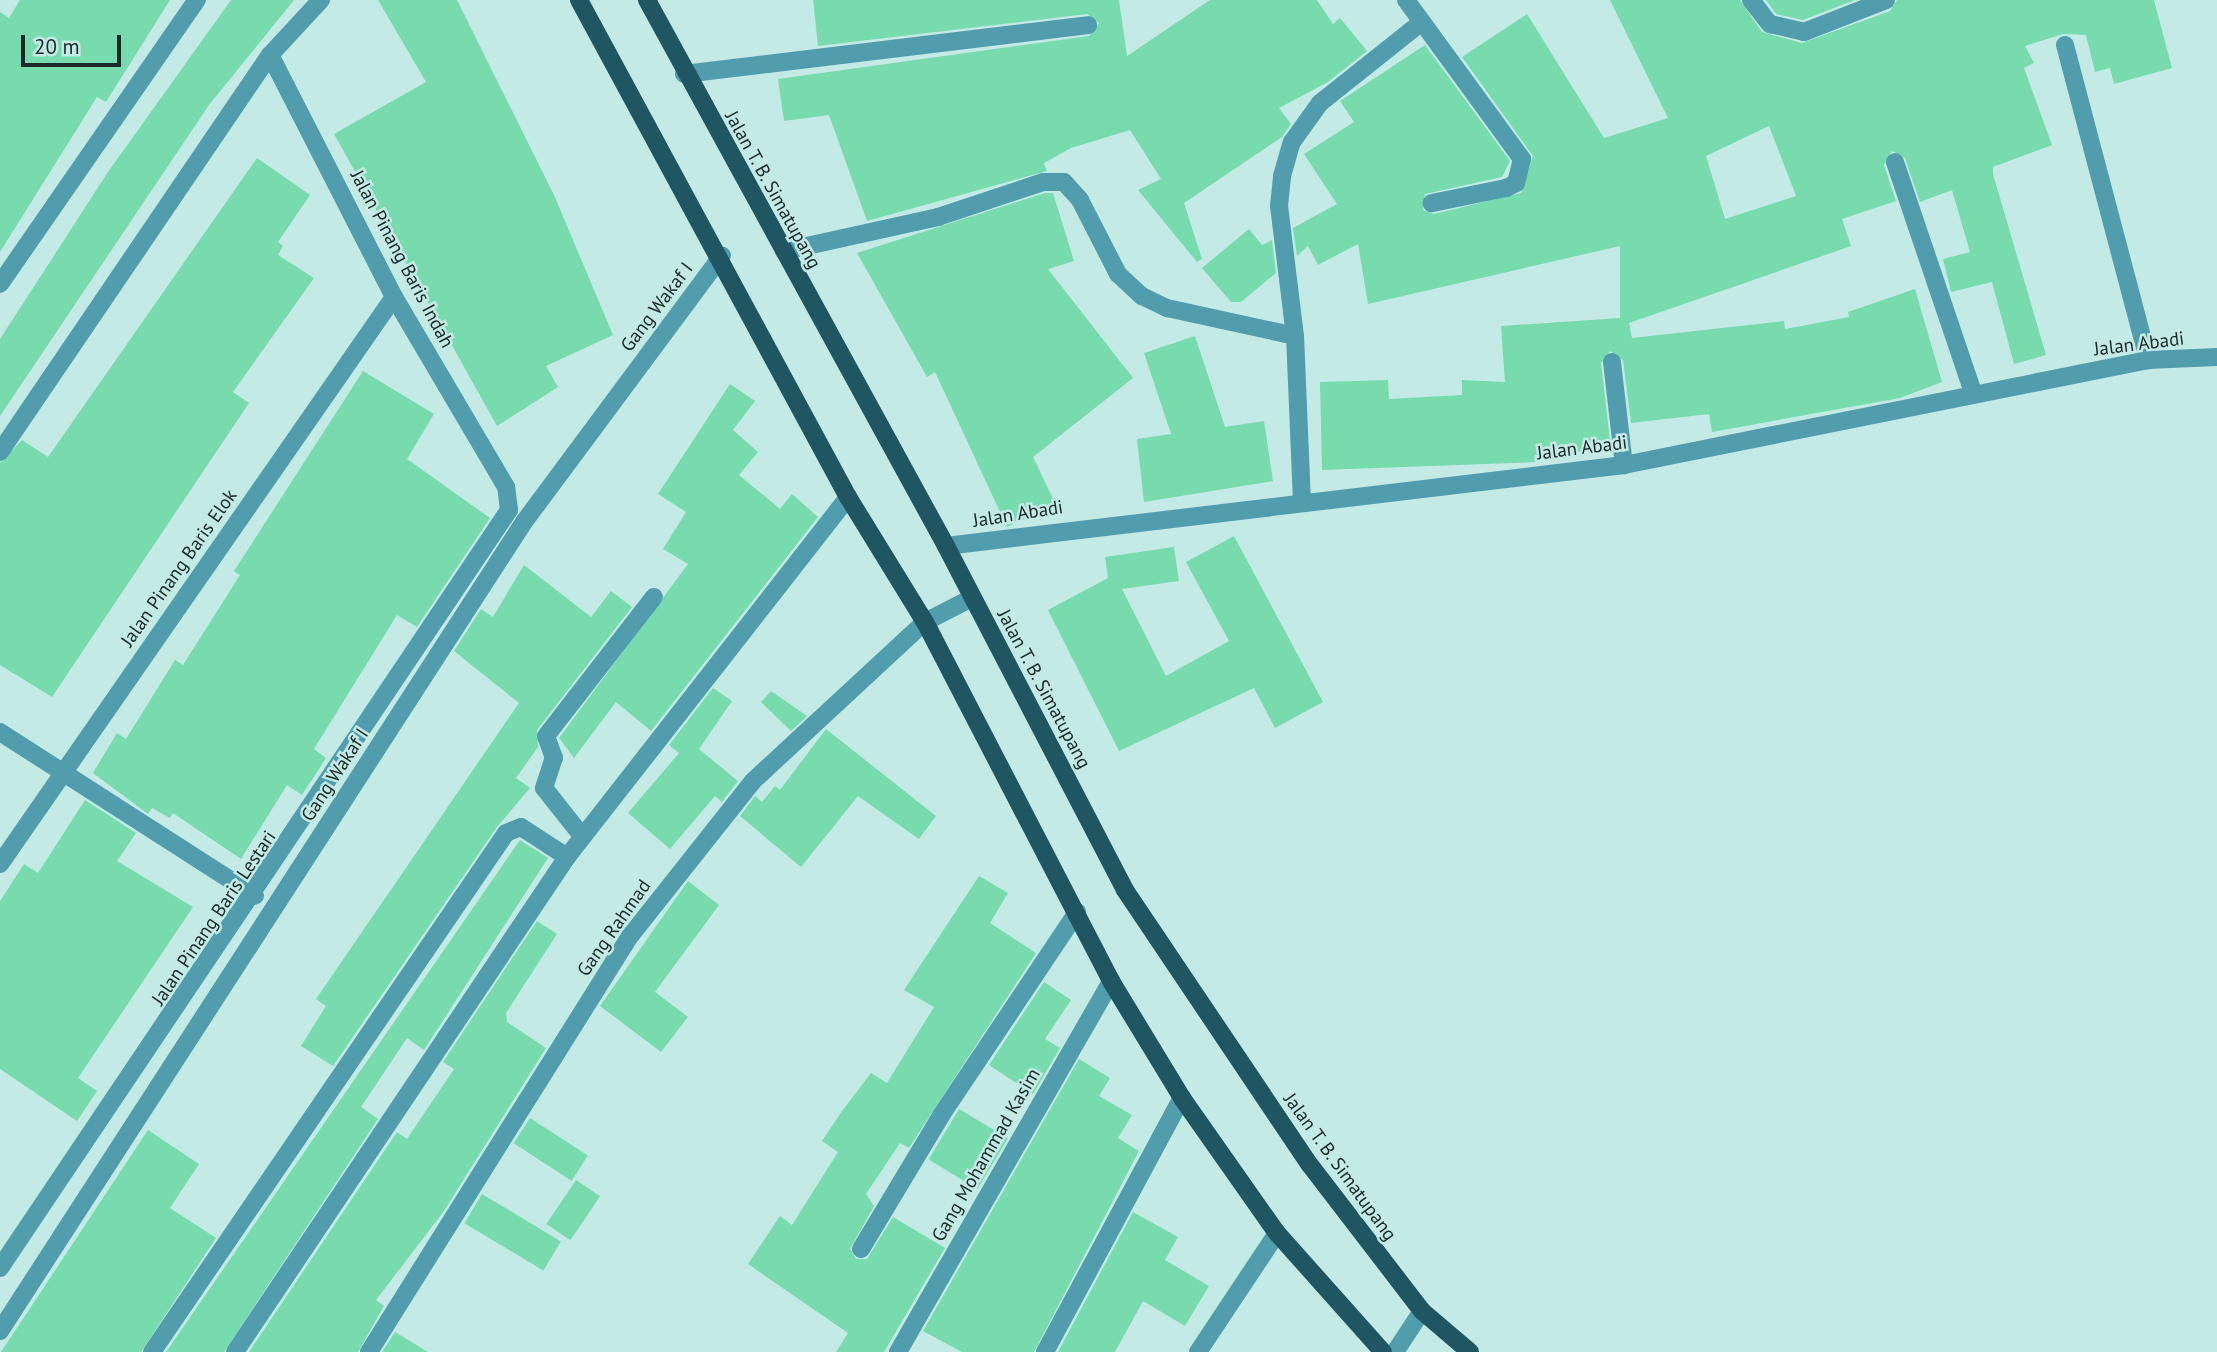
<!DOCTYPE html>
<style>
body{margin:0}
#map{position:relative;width:2217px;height:1352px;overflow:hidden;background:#c4eae6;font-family:"PT Sans",sans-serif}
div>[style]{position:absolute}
.building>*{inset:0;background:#77dbae;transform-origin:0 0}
.minor>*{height:18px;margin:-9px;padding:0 9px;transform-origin:9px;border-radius:9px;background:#519dad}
.primary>*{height:18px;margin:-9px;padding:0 9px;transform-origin:9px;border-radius:9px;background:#205662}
span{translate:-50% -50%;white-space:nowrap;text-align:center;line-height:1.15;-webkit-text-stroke:5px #c4eae6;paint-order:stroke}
.street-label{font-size:19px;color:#1b2a28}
.scale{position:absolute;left:21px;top:35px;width:100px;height:32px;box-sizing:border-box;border:4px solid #1b2a28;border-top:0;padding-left:9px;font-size:21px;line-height:24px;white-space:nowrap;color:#1b2a28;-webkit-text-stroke:5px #c4eae6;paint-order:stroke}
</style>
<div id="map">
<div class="building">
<div style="clip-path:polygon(20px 0,170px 0,106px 102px,97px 97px,0 252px,0 12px,9px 18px)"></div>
<div style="clip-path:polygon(231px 0,294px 0,209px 105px,0 416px,0 339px,108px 172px)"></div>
<div style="clip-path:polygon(378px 0,457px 0,554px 195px,613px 335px,546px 366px,558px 387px,497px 426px,334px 134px,426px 82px)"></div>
<div style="clip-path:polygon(813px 0,1119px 0,1127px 56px,1210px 0,1317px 0,1333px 24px,1340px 18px,1367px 51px,1328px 82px,1279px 108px,1291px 124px,1282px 137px,1184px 203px,1202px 259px,1197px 262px,1138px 190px,1161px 179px,1130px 130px,1071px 148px,1044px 163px,1047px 171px,867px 221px,829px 115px,784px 121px,778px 79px,1089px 36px,1099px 23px,1087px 14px,818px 46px)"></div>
<div style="clip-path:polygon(evenodd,1610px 0,1740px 0,1762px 32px,1802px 43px,1890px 11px,1897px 0,2154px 0,2172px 68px,2114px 84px,2110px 68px,2095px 72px,2086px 35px,2063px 34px,2025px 46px,2034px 63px,2024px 68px,2052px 145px,1993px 167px,1993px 174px,2046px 355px,2014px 364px,1992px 282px,1951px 292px,1943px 259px,1970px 252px,1952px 190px,1920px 202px,1905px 158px,1892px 151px,1884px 165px,1896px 201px,1842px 219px,1851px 246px,1629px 323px,1632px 338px,1784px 321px,1785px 329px,1849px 317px,1848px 312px,1915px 289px,1942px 382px,1900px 398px,1712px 432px,1709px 414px,1631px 423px,1623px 360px,1610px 351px,1601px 363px,1611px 449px,1538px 456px,1538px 462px,1322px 470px,1320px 382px,1388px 380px,1389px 399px,1462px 395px,1462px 380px,1505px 382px,1501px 326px,1620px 318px,1620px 246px,1368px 304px,1358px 244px,1318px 265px,1308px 246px,1297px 256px,1293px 228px,1337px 204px,1304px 154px,1354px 122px,1340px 101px,1425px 45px,1510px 161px,1502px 177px,1425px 194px,1423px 210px,1434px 214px,1521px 193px,1533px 156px,1462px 57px,1527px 14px,1604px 138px,1668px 118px,1610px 0,1769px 126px,1796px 196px,1725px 219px,1706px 156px,1769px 126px)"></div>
<div style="clip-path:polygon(1766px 0,1855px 0,1803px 20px,1776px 14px)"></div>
<div style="clip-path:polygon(257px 158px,310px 195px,278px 242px,283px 246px,278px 255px,314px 278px,233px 392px,249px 403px,52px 697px,0 665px,0 463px,22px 440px,48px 457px)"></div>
<div style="clip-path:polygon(1045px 193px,1053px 193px,1074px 261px,1048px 269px,1133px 378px,1033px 457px,1056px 505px,1007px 527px,935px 372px,927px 377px,857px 253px)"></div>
<div style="clip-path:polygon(1249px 229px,1262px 245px,1272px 240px,1276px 273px,1241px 302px,1231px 302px,1202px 268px)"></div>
<div style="clip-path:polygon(1195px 336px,1225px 427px,1264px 421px,1273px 481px,1144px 502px,1137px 439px,1171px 434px,1144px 353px)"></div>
<div style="clip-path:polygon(363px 371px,434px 414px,407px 459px,490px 518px,417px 627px,397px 615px,314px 749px,326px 758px,302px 795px,287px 785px,241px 859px,173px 813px,170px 818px,152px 808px,148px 814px,93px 773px,117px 733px,126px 739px,175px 660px,183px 665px,240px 575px,234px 571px)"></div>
<div style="clip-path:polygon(730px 384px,755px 401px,733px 430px,758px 452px,739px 475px,780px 509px,792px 494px,818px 517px,651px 731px,616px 702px,574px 758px,559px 738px,688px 564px,663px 549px,686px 512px,658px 494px)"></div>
<div style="clip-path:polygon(1234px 536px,1323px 702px,1275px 728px,1254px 688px,1119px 751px,1048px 610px,1108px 578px,1105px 557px,1174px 547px,1179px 581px,1122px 589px,1166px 676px,1229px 641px,1186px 562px)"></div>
<div style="clip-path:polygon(524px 565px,591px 617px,611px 591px,632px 607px,537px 730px,538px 747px,516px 778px,530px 788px,497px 827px,333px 1066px,301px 1046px,326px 1006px,316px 999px,519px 703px,454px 651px,481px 609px,493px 617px)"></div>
<div style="clip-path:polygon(713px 688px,732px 701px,699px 749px,738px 781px,722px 802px,715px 796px,670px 849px,628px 813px,679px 753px,669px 745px)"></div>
<div style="clip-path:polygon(771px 691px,807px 716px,791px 731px,761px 702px)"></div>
<div style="clip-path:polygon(826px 729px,936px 816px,919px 839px,858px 796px,801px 867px,740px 816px,755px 796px,762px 802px,775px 786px,780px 790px)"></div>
<div style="clip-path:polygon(85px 800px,136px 833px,117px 861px,193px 907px,78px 1078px,97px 1091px,77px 1121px,0 1069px,0 901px,24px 864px,38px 873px)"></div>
<div style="clip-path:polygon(520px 840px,548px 858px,424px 1050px,407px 1038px,361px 1107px,378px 1119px,224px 1352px,166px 1352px)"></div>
<div style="clip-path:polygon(979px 876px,1008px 893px,990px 923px,1036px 953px,909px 1148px,900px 1143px,866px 1194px,874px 1206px,850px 1249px,856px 1259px,867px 1259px,893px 1217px,945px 1248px,884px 1352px,836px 1352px,848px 1333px,748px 1264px,780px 1216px,792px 1225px,838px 1152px,822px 1141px,842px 1111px,871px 1073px,887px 1083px,934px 1007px,904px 990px)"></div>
<div style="clip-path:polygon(688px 881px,719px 905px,655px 992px,688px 1017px,661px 1052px,600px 1006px)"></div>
<div style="clip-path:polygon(537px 921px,557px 934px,506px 1013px,507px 1022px,546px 1048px,444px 1211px,376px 1300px,384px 1306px,358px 1352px,249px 1352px,397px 1132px,407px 1139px,454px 1069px,443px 1062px)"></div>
<div style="clip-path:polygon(1044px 982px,1071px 1000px,1045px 1039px,1060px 1048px,1033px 1094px,989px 1065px)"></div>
<div style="clip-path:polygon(1079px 1059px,1110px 1078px,1099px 1096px,1132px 1115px,1118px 1138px,1139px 1151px,1034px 1352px,962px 1352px,923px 1331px)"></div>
<div style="left:959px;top:1109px;width:57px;height:59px;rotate:31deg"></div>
<div style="left:530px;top:1118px;width:69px;height:30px;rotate:33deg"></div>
<div style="clip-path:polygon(148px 1130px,199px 1164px,170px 1208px,216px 1238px,141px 1352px,1px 1352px)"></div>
<div style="left:576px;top:1180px;width:29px;height:53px;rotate:34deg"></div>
<div style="left:482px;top:1194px;width:92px;height:34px;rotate:31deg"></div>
<div style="clip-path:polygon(1133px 1212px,1178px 1237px,1165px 1260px,1209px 1286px,1185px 1326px,1143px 1301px,1115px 1352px,1058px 1352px)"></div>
<div style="clip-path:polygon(395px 1332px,428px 1352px,382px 1352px)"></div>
</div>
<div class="minor">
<div style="left:1406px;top:0;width:197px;rotate:53.9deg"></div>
<div style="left:1522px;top:159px;width:25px;rotate:104deg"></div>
<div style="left:1516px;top:183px;width:11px;rotate:153deg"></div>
<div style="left:1506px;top:188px;width:76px;rotate:168.5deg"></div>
<div style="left:1751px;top:0;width:31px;rotate:52deg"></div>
<div style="left:1770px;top:24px;width:35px;rotate:13deg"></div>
<div style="left:1804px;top:32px;width:88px;rotate:-21.3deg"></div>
<div style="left:2065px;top:45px;width:326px;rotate:75.2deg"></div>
<div style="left:684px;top:74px;width:407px;rotate:-6.9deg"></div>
<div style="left:1895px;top:162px;width:244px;rotate:71.3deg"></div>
<div style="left:784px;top:251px;width:158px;rotate:-12.4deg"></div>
<div style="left:938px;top:217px;width:111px;rotate:-18.4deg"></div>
<div style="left:1043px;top:182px;width:21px"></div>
<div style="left:1064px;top:182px;width:24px;rotate:48deg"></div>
<div style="left:1080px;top:200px;width:83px;rotate:62.8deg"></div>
<div style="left:1118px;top:274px;width:33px;rotate:43deg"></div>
<div style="left:1142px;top:296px;width:28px;rotate:26deg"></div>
<div style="left:1167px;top:308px;width:131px;rotate:12.3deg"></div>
<div style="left:0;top:284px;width:346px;rotate:-55.3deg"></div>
<div style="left:1612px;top:362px;width:104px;rotate:83.4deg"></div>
<div style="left:0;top:452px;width:480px;rotate:-55.8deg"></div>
<div style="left:270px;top:55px;width:75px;rotate:-47.2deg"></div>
<div style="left:1302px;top:502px;width:166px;rotate:-92.4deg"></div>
<div style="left:1295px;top:336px;width:131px;rotate:-97deg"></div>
<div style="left:1279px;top:206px;width:30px;rotate:-84deg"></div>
<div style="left:1282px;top:176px;width:35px;rotate:-74deg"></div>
<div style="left:1292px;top:142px;width:48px;rotate:-54.3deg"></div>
<div style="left:1320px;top:103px;width:130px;rotate:-38.5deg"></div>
<div style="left:946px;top:546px;width:683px;rotate:-6.81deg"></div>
<div style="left:1624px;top:465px;width:534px;rotate:-11.33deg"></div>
<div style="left:2148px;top:360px;width:69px;rotate:-2.5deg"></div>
<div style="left:0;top:732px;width:303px;rotate:32.7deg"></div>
<div style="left:582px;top:836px;width:61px;rotate:-128.4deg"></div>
<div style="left:544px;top:788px;width:32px;rotate:-72deg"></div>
<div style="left:554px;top:758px;width:23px;rotate:-110deg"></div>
<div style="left:546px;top:736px;width:176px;rotate:-52.2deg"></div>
<div style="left:0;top:864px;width:690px;rotate:-55.21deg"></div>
<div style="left:861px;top:1249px;width:157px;rotate:-59deg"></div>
<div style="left:942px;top:1114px;width:243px;rotate:-56.2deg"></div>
<div style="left:0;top:1268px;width:913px;rotate:-56.12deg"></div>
<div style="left:509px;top:510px;width:23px;rotate:-97deg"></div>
<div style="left:506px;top:487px;width:221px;rotate:-120.5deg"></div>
<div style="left:394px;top:297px;width:272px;rotate:-117.1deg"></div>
<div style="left:0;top:1331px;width:964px;rotate:-57.07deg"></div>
<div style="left:524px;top:522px;width:332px;rotate:-53.4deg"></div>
<div style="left:152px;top:1352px;width:628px;rotate:-55.7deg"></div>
<div style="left:506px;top:833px;width:16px;rotate:-22deg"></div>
<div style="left:521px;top:827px;width:55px;rotate:33.1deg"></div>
<div style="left:235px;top:1352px;width:596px;rotate:-56.15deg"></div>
<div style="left:567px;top:857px;width:457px;rotate:-52deg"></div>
<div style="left:369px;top:1352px;width:492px;rotate:-57.9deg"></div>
<div style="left:631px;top:935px;width:196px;rotate:-51.6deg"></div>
<div style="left:753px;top:781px;width:234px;rotate:-42.8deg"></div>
<div style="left:925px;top:622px;width:53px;rotate:-27.1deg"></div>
<div style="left:898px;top:1352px;width:428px;rotate:-60.1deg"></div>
<div style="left:1045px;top:1352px;width:289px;rotate:-61.7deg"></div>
<div style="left:1198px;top:1352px;width:143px;rotate:-56.4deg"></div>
<div style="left:1395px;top:1352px;width:49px;rotate:-56.6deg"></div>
</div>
<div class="primary">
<div style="left:579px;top:0;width:565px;rotate:61.58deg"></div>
<div style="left:848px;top:497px;width:147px;rotate:58.4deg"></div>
<div style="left:925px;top:622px;width:404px;rotate:62.6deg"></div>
<div style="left:1111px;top:981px;width:137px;rotate:58.7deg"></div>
<div style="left:1182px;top:1098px;width:165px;rotate:54.9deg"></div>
<div style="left:1277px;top:1233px;width:159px;rotate:48.3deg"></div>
<div style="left:647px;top:0;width:623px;rotate:61.29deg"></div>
<div style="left:946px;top:546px;width:388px;rotate:62.5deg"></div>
<div style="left:1125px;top:890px;width:331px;rotate:56.1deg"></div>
<div style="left:1310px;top:1165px;width:184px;rotate:52.5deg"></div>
<div style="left:1422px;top:1311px;width:63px;rotate:40.5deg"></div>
</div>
<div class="street-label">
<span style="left:773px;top:190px;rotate:61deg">Jalan T. B. Simatupang</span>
<span style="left:402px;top:259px;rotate:62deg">Jalan Pinang Baris Indah</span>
<span style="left:657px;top:307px;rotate:-53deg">Gang Wakaf I</span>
<span style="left:2139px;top:344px;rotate:-7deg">Jalan Abadi</span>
<span style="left:1582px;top:448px;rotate:-7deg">Jalan Abadi</span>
<span style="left:1018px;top:514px;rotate:-9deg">Jalan Abadi</span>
<span style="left:179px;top:568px;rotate:-55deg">Jalan Pinang Baris Elok</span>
<span style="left:1044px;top:689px;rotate:62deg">Jalan T. B. Simatupang</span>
<span style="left:335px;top:775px;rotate:-57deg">Gang Wakaf I</span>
<span style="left:214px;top:918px;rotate:-56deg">Jalan Pinang Baris Lestari</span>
<span style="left:614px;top:928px;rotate:-55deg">Gang Rahmad</span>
<span style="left:986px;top:1155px;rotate:-60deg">Gang Mohammad Kasim</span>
<span style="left:1340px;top:1167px;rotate:54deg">Jalan T. B. Simatupang</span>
</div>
<div class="scale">20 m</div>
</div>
